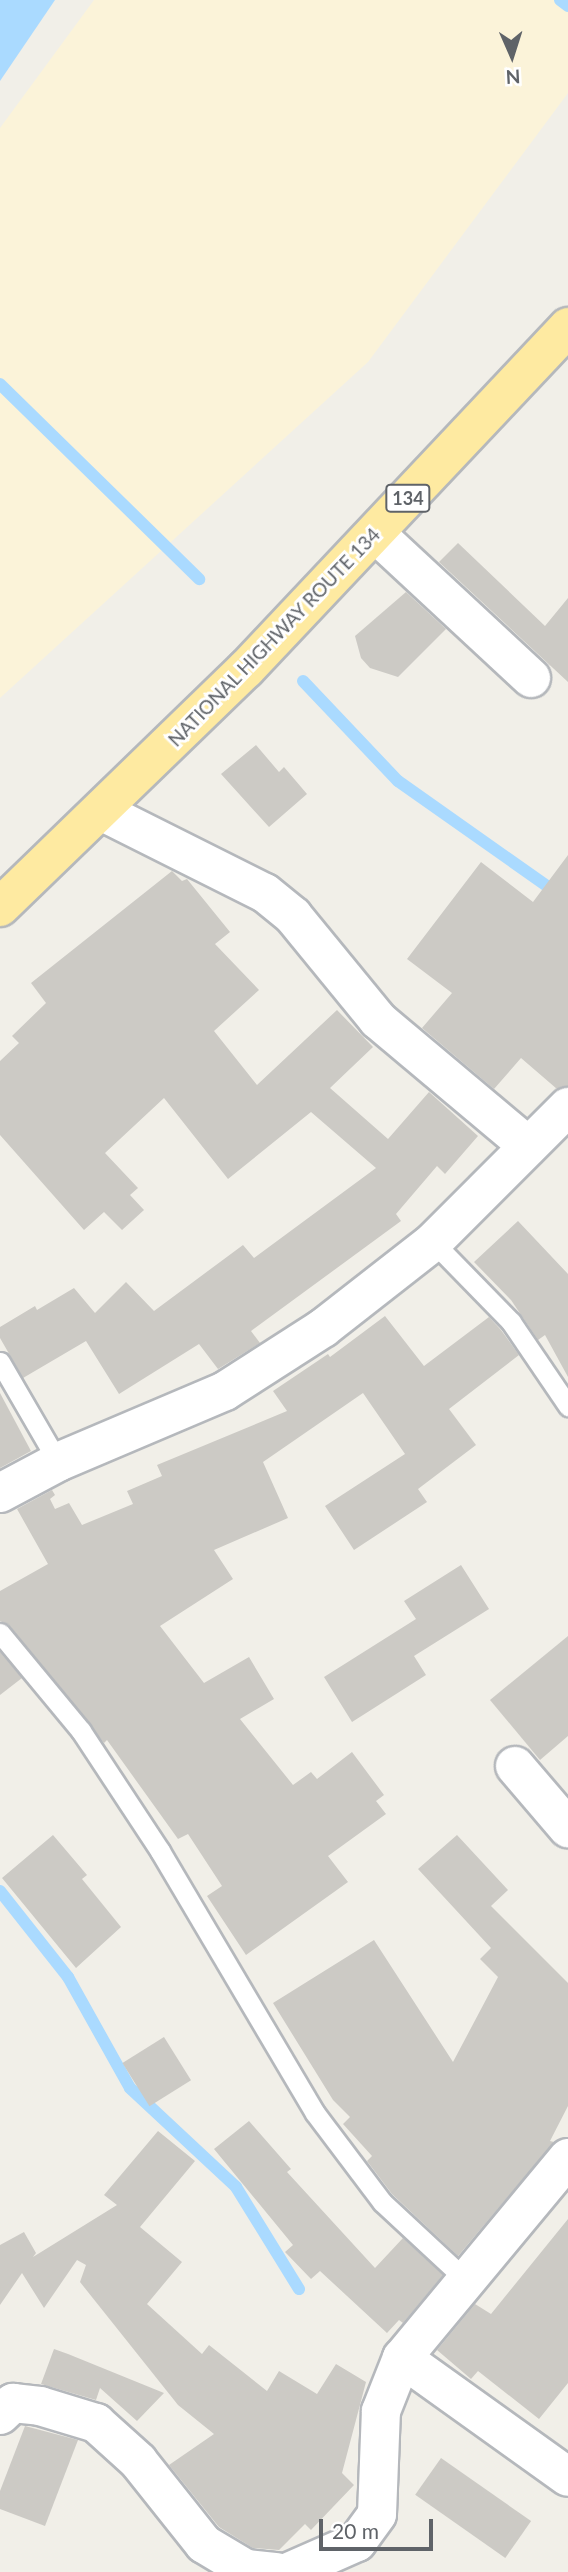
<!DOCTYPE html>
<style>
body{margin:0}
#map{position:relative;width:568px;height:2572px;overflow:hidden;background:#f1efe8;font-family:Lato,sans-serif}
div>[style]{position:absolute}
.sand>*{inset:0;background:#fbf3d9}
.water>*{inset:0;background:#aadaff}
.stream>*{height:12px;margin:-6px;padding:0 6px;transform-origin:6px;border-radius:6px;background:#aadaff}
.building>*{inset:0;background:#cccac5;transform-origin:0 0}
.roads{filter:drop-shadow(2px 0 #b5b8bc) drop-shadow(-2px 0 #b5b8bc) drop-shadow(0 2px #b5b8bc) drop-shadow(0 -2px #b5b8bc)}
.service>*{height:19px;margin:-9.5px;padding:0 9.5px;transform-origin:9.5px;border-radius:9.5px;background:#fff}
.minor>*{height:38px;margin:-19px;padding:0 19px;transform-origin:19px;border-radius:19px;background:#fff}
.trunk>*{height:38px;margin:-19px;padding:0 19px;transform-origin:19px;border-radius:19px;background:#feeaa1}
span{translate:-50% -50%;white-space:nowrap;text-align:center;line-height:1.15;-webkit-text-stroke:6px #fff;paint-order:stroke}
.shield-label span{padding:2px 5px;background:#fff;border:2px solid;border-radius:5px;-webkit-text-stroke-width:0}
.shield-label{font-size:18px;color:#5f6368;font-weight:700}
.street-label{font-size:19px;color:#5f6368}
.north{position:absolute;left:477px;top:21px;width:70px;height:70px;-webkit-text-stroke:5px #fff;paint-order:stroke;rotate:177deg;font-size:19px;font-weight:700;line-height:28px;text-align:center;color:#5f6368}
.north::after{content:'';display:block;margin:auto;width:24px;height:32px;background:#5f6368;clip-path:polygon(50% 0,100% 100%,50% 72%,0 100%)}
.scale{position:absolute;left:319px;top:2519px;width:114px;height:32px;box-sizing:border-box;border:4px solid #5f6368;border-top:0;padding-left:9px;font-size:21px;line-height:24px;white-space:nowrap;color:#5f6368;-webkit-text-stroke:5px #fff;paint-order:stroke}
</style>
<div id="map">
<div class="sand">
<div style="clip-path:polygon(94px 0,568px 0,568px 93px,368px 362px,0 698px,0 128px)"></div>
</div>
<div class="water">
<div style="clip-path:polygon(0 0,55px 0,0 81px)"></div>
</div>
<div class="stream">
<div style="left:560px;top:0;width:10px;rotate:37deg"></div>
<div style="left:0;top:384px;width:279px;rotate:44.4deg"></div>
<div style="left:303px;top:681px;width:138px;rotate:46.5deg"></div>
<div style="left:398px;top:781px;width:208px;rotate:35.2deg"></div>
<div style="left:0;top:1891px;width:110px;rotate:51.7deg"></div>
<div style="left:68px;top:1977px;width:127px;rotate:60.8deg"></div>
<div style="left:130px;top:2088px;width:145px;rotate:43deg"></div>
<div style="left:236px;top:2187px;width:120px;rotate:58.3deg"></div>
</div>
<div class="building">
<div style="clip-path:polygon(458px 543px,545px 626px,568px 598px,568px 682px,439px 562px)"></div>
<div style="clip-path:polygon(406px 592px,446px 629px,398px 677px,370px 668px,361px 658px,355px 636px)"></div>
<div style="clip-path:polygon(256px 745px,279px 772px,284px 767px,307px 794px,269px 827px,221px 774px)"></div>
<div style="clip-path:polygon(568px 855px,568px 1086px,557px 1089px,521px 1058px,494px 1089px,422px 1028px,452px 993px,407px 959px,481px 862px,533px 902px)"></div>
<div style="clip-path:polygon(172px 871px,182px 881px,187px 879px,230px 932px,215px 944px,259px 990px,214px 1031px,257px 1085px,337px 1010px,373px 1047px,330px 1088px,388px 1139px,429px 1092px,478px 1136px,445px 1174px,437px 1166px,396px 1214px,401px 1221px,251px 1331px,260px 1343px,218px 1369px,199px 1344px,119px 1394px,86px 1341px,23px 1378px,0 1338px,0 1327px,35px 1306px,37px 1310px,74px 1288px,95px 1313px,126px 1282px,154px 1311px,243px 1245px,254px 1258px,376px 1168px,311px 1112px,228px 1179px,164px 1098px,105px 1153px,138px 1188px,130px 1195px,144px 1210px,122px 1230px,104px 1212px,84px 1230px,0 1135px,0 1061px,19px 1043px,12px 1036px,46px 1003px,31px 983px)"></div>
<div style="clip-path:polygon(518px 1221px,568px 1274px,568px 1377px,545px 1335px,538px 1340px,511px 1300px,474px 1262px)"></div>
<div style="clip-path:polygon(385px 1316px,424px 1366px,489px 1317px,501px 1330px,519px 1355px,449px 1409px,476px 1445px,418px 1489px,427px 1502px,354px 1550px,325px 1506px,405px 1454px,363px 1393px,263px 1462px,288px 1518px,214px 1550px,233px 1579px,160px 1626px,204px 1683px,249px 1657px,274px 1699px,240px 1719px,293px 1785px,311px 1772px,317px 1779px,352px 1752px,384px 1795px,376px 1801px,386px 1814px,328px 1856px,348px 1882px,246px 1955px,207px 1896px,222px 1886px,188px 1834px,178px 1839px,107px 1740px,104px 1743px,9px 1625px,0 1621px,0 1591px,48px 1564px,17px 1509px,52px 1490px,55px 1495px,50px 1499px,55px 1509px,69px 1503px,82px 1525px,133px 1504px,127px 1491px,162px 1476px,157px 1465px,287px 1411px,273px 1391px,328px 1354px,330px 1357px)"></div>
<div style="clip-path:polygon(0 1393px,31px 1451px,0 1468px)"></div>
<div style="clip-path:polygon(461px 1565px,489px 1609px,414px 1656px,426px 1675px,352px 1722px,324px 1677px,416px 1619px,404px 1601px)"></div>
<div style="clip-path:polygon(568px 1636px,568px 1736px,540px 1760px,490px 1700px)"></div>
<div style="clip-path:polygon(0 1652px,22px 1678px,0 1695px)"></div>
<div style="clip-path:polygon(53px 1835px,87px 1875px,82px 1879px,121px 1927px,76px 1968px,2px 1878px)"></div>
<div style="clip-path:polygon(457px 1835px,508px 1890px,491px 1906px,568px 1983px,568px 2106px,550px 2141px,554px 2142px,458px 2256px,392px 2194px,367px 2161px,372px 2156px,343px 2124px,350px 2117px,333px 2100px,273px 2003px,374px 1940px,453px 2062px,498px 1977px,480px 1959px,491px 1948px,418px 1869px)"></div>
<div style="left:164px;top:2037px;width:51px;height:49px;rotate:58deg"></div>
<div style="clip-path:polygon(249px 2121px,291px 2169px,287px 2172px,375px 2268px,403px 2238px,443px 2275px,403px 2323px,399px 2320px,387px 2333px,320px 2271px,311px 2279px,285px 2252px,293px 2245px,214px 2149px)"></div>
<div style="clip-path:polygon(158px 2131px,195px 2161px,140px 2227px,182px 2262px,147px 2304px,202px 2354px,209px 2345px,267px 2391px,279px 2371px,317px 2394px,336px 2364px,366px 2382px,342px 2473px,354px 2485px,311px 2530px,305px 2524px,279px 2550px,253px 2548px,219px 2527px,169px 2465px,214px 2434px,178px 2405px,80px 2282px,86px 2265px,77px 2260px,44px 2308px,22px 2273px,0 2305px,0 2245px,24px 2232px,36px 2253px,33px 2257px,117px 2205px,104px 2195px)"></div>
<div style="clip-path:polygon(568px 2219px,568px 2383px,539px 2419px,478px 2371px,471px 2379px,437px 2350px,475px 2304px,491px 2314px)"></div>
<div style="clip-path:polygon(54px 2349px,68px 2354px,164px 2393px,137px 2421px,100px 2388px,96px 2400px,41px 2384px)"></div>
<div style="clip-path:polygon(25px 2426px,78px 2440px,45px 2526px,0 2509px,0 2491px)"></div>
<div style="left:441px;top:2458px;width:110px;height:45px;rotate:35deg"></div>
</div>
<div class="roads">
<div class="service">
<div style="left:433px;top:1242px;width:112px;rotate:45.7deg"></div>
<div style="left:511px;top:1322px;width:102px;rotate:55.8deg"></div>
<div style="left:0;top:1362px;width:116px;rotate:59.9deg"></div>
<div style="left:0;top:1633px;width:127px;rotate:50.4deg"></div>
<div style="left:81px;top:1731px;width:144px;rotate:56.6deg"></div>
<div style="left:160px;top:1851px;width:304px;rotate:59.4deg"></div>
<div style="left:315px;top:2113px;width:111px;rotate:53deg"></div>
<div style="left:382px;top:2202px;width:115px;rotate:42.9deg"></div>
</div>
<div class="minor">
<div style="left:375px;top:533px;width:213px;rotate:42.9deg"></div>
<div style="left:101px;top:811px;width:183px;rotate:26.6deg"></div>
<div style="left:265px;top:893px;width:36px;rotate:39deg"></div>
<div style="left:293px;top:916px;width:134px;rotate:50.7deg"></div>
<div style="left:378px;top:1020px;width:196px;rotate:40deg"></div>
<div style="left:0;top:1493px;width:66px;rotate:-28.1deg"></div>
<div style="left:58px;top:1462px;width:181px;rotate:-23deg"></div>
<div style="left:225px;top:1391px;width:117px;rotate:-32.7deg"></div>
<div style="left:323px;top:1328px;width:140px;rotate:-38deg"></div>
<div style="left:433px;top:1242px;width:191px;rotate:-45deg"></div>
<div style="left:515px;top:1766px;width:82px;rotate:49.5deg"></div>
<div style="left:568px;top:2158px;width:260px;rotate:129.7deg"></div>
<div style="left:402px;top:2358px;width:204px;rotate:35.6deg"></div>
<div style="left:0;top:2415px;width:18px;rotate:-43deg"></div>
<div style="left:13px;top:2403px;width:27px;rotate:6deg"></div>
<div style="left:40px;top:2406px;width:59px;rotate:16.9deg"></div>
<div style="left:96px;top:2423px;width:57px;rotate:42.1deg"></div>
<div style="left:138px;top:2461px;width:106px;rotate:51.5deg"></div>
<div style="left:204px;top:2544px;width:49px;rotate:30.8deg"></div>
<div style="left:246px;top:2569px;width:31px;rotate:6deg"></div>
<div style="left:289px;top:2572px;width:74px;rotate:-23.8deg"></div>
<div style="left:357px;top:2542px;width:34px;rotate:-54deg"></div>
<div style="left:377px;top:2514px;width:103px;rotate:-87.8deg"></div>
<div style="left:381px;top:2411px;width:57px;rotate:-68.4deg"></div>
</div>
<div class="trunk">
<div style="left:0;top:907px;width:342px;rotate:-44.1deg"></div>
<div style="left:246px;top:669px;width:470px;rotate:-46.7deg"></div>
</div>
</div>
<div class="shield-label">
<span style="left:408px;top:498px">134</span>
</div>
<div class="street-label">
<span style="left:274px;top:637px;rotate:-46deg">NATIONAL HIGHWAY ROUTE 134</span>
</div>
<div class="north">N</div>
<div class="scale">20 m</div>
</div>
